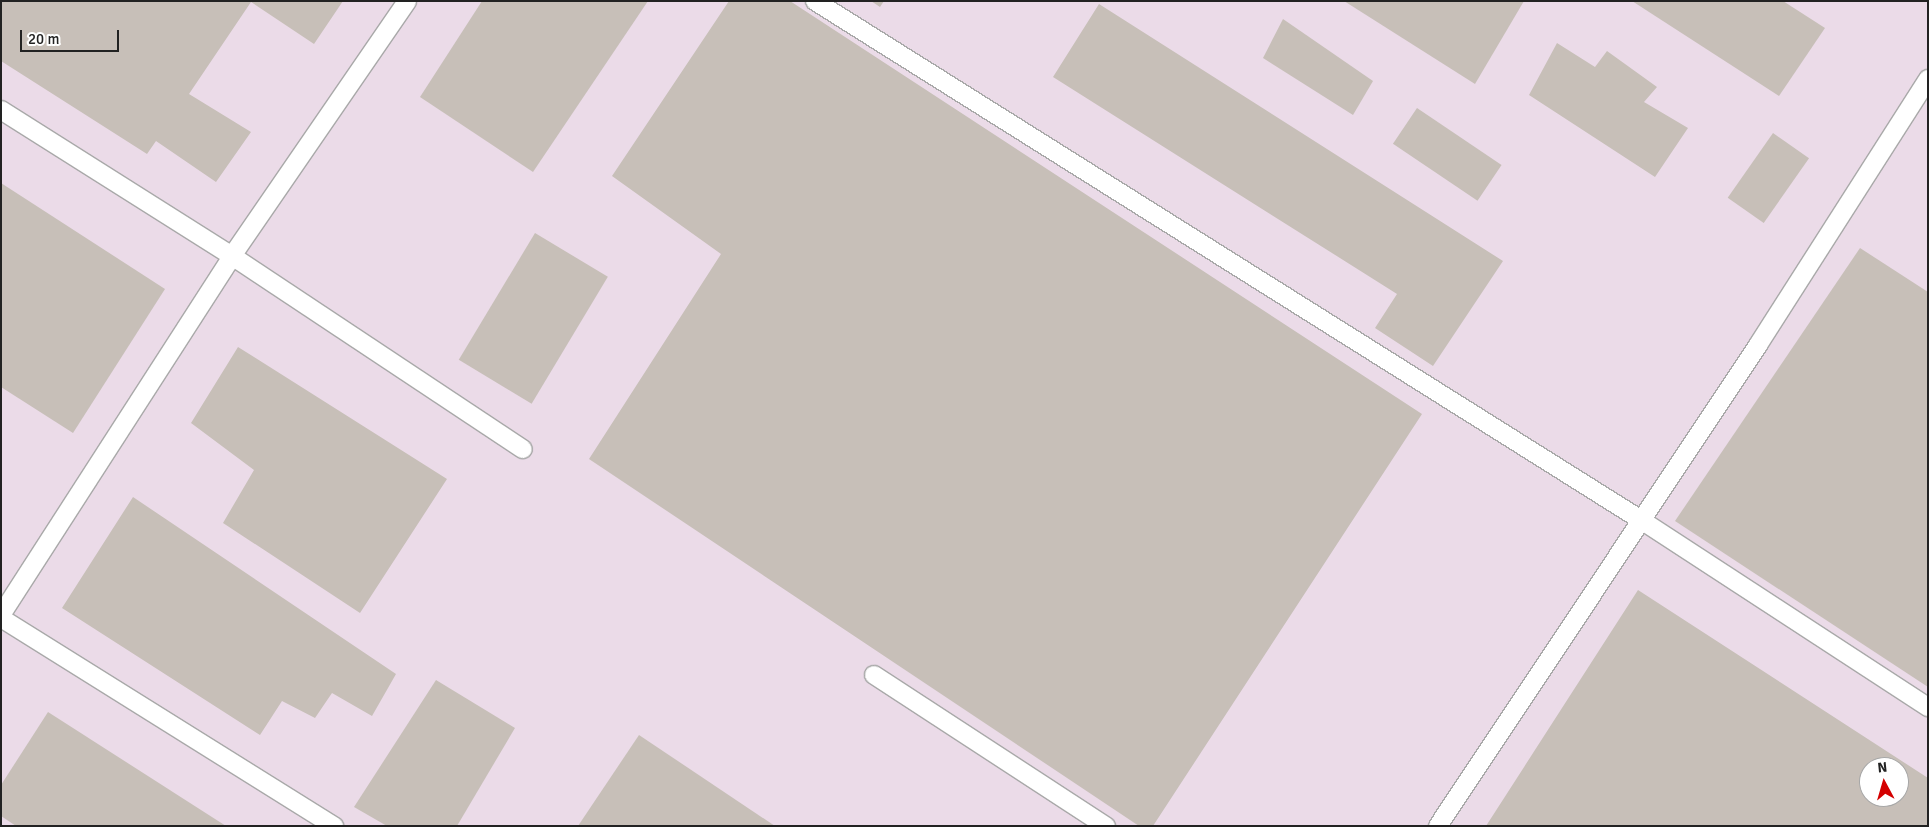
<!DOCTYPE html>
<style>
body{margin:0}
#map{position:relative;width:1929px;height:827px;overflow:hidden;background:#f2efe9;font-family:Signika,sans-serif}
div>[style]{position:absolute}
.industrial>*{inset:0;background:#ebdbe8}
.building>*{inset:0;background:#c7bfb8;transform-origin:0 0}
.roads{filter:drop-shadow(1px 0 #a9a9a9) drop-shadow(-1px 0 #a9a9a9) drop-shadow(0 1px #a9a9a9) drop-shadow(0 -1px #a9a9a9)}
.service>*{height:18px;margin:-9px;padding:0 9px;transform-origin:9px;border-radius:9px;background:#fff}
span{translate:-50% -50%;white-space:nowrap;text-align:center;line-height:1.15;-webkit-text-stroke:4px #fff;paint-order:stroke}
.frame{position:absolute;inset:0;border:2px solid #222;pointer-events:none}
.north{position:absolute;left:1859px;top:757px;width:50px;height:50px;box-sizing:border-box;background:#fff;border:1px solid #a7a7a7;border-radius:50%;rotate:354deg;font-size:14px;font-weight:700;line-height:20px;text-align:center;color:#222}
.north::after{content:'';display:block;margin:auto;width:18px;height:22px;background:#d40000;clip-path:polygon(50% 0,100% 100%,50% 72%,0 100%)}
.scale{position:absolute;left:20px;top:30px;width:99px;height:22px;box-sizing:border-box;border:2px solid #222;border-top:0;padding-left:6px;font-size:15px;line-height:18px;white-space:nowrap;color:#222;-webkit-text-stroke:4px #fff;paint-order:stroke}
</style>
<div id="map">
<div class="industrial">
<div style="clip-path:polygon(evenodd,1px 1px,1928px 1px,1928px 826px,1px 826px,1px 1px,1869px 767px,1899px 767px,1899px 797px,1869px 797px,1869px 767px)"></div>
</div>
<div class="building">
<div style="clip-path:polygon(1px 1px,343px 1px,314px 44px,251px 2px,189px 94px,251px 132px,216px 182px,156px 141px,147px 154px,1px 61px)"></div>
<div style="clip-path:polygon(482px 1px,648px 1px,533px 172px,420px 97px)"></div>
<div style="clip-path:polygon(729px 1px,790px 1px,1422px 414px,1153px 826px,1139px 826px,589px 459px,721px 254px,612px 176px)"></div>
<div style="clip-path:polygon(871px 1px,884px 1px,880px 7px)"></div>
<div style="clip-path:polygon(1344px 1px,1524px 1px,1475px 84px)"></div>
<div style="clip-path:polygon(1632px 1px,1783px 1px,1825px 28px,1779px 96px)"></div>
<div style="clip-path:polygon(1099px 4px,1503px 261px,1433px 366px,1375px 328px,1397px 294px,1053px 77px)"></div>
<div style="clip-path:polygon(1283px 19px,1373px 81px,1353px 115px,1263px 58px)"></div>
<div style="clip-path:polygon(1557px 43px,1595px 67px,1607px 51px,1657px 87px,1644px 102px,1688px 128px,1655px 177px,1529px 95px)"></div>
<div style="left:1417px;top:108px;width:102px;height:43px;rotate:34deg"></div>
<div style="left:1773px;top:133px;width:44px;height:79px;rotate:35deg"></div>
<div style="clip-path:polygon(1px 183px,165px 289px,73px 433px,1px 387px)"></div>
<div style="left:535px;top:233px;width:85px;height:148px;rotate:31deg"></div>
<div style="clip-path:polygon(1860px 248px,1928px 292px,1928px 687px,1675px 521px)"></div>
<div style="clip-path:polygon(238px 347px,447px 479px,360px 613px,223px 523px,254px 470px,191px 423px)"></div>
<div style="clip-path:polygon(133px 497px,396px 674px,372px 716px,332px 693px,315px 718px,282px 701px,260px 735px,62px 608px)"></div>
<div style="clip-path:polygon(evenodd,1638px 590px,1928px 778px,1928px 826px,1486px 826px,1638px 590px,1869px 767px,1899px 767px,1899px 797px,1869px 797px,1869px 767px)"></div>
<div style="clip-path:polygon(436px 680px,515px 728px,457px 826px,387px 826px,354px 807px)"></div>
<div style="clip-path:polygon(48px 712px,226px 826px,16px 826px,1px 816px,1px 785px)"></div>
<div style="clip-path:polygon(639px 735px,775px 826px,578px 826px)"></div>
</div>
<div class="roads">
<div class="service">
<div style="left:815px;top:1px;width:976px;rotate:32.14deg"></div>
<div style="left:1641px;top:520px;width:343px;rotate:33.1deg"></div>
<div style="left:1px;top:110px;width:273px;rotate:32.3deg"></div>
<div style="left:232px;top:256px;width:349px;rotate:33.6deg"></div>
<div style="left:1px;top:615px;width:427px;rotate:-57.2deg"></div>
<div style="left:232px;top:256px;width:309px;rotate:-55.5deg"></div>
<div style="left:1px;top:618px;width:393px;rotate:32deg"></div>
<div style="left:874px;top:675px;width:277px;rotate:33.1deg"></div>
<div style="left:1438px;top:826px;width:578px;rotate:-56.36deg"></div>
<div style="left:1758px;top:345px;width:316px;rotate:-57.4deg"></div>
</div>
</div>
<div class="frame"></div>
<div class="north">N</div>
<div class="scale">20 m</div>
</div>
